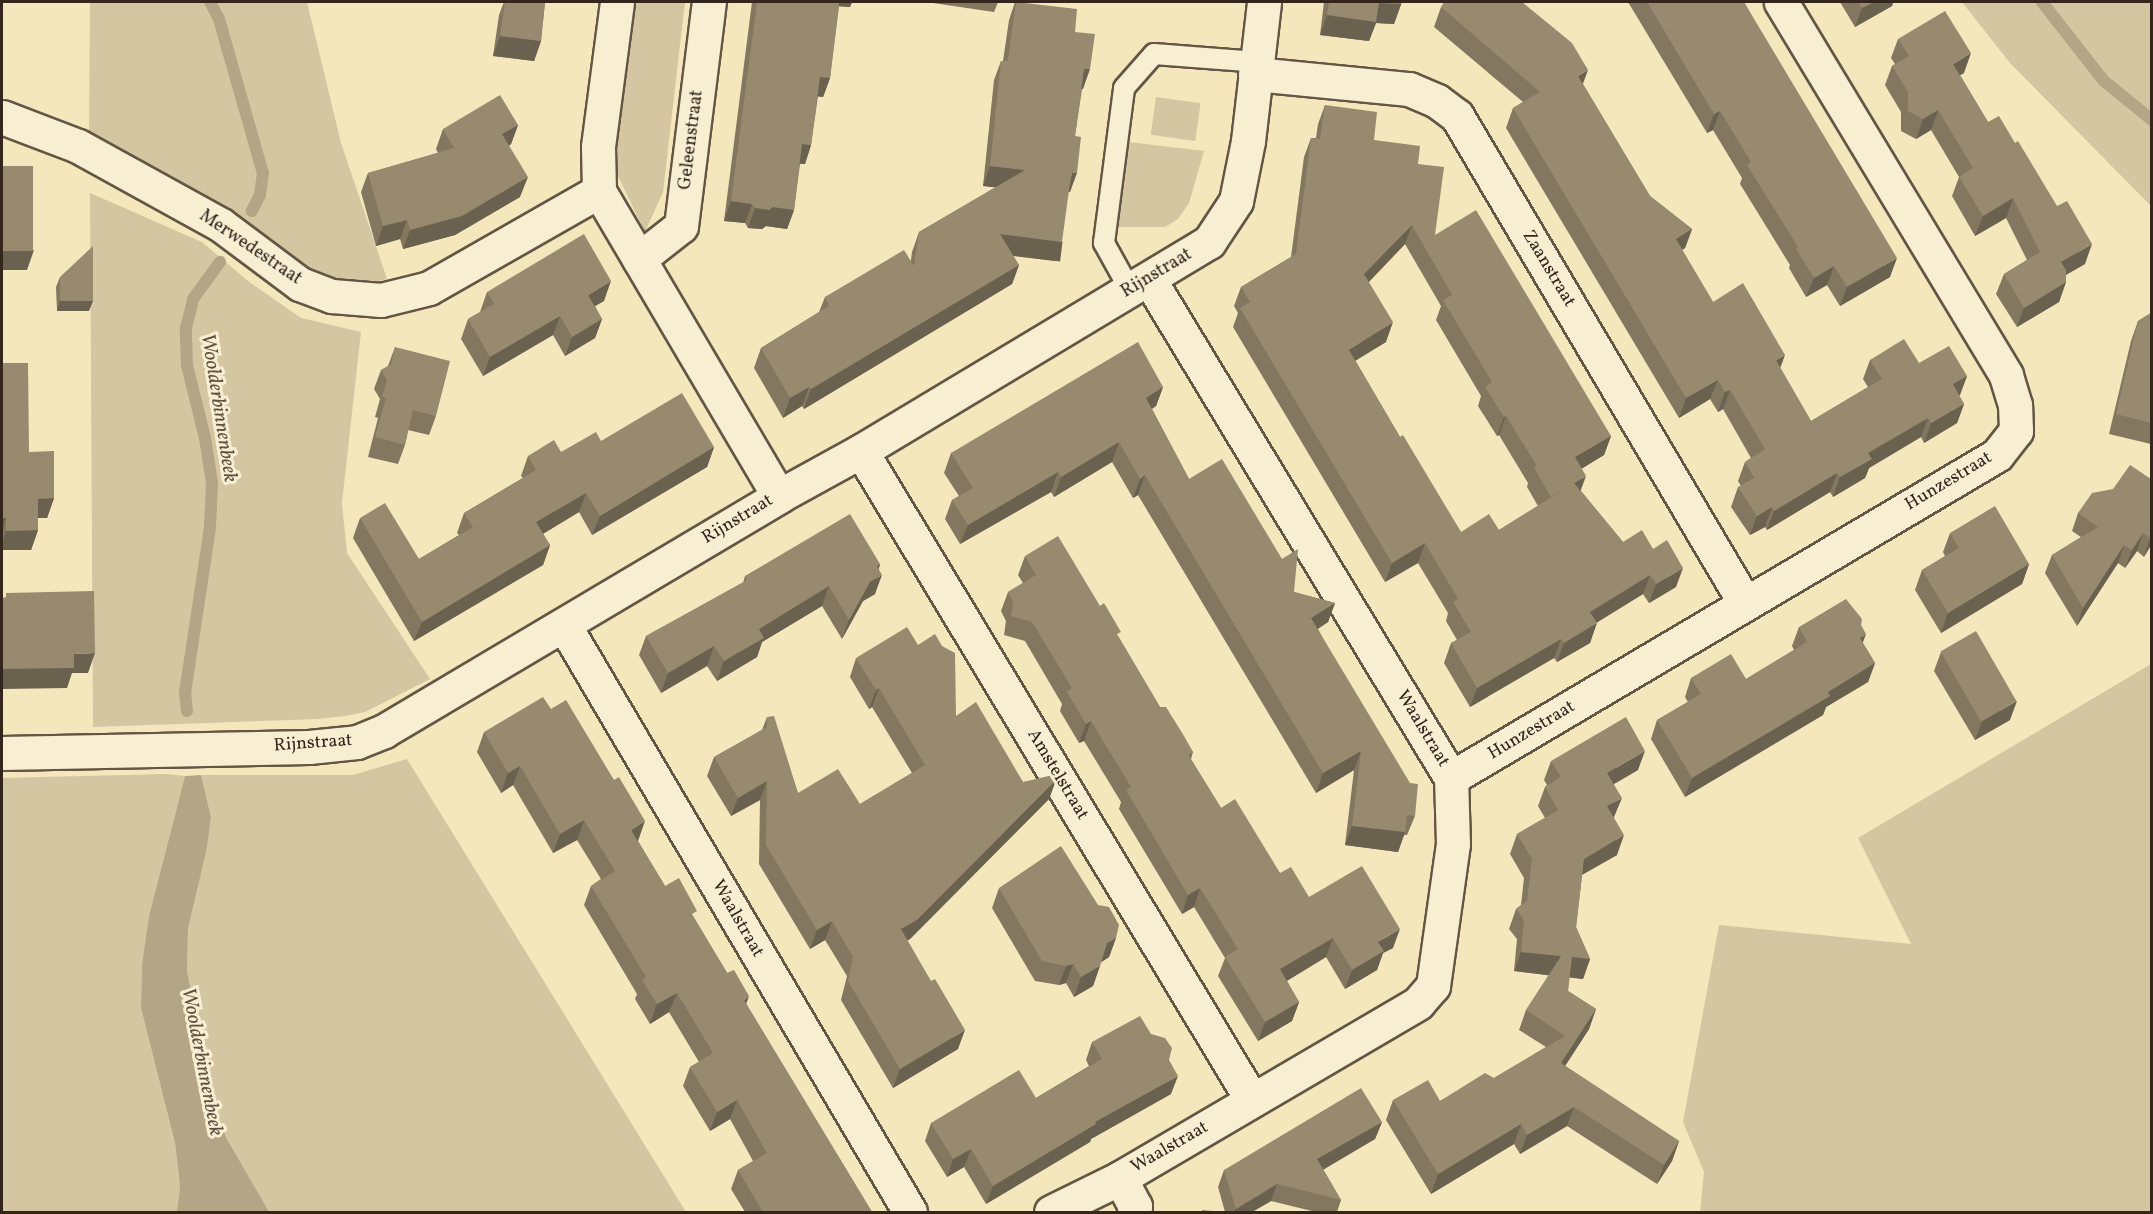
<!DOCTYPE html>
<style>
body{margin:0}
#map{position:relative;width:2153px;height:1214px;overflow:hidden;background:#f4e7bb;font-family:Vollkorn,serif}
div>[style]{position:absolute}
.green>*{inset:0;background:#d3c6a0;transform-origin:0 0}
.water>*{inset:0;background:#b3a585}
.stream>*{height:12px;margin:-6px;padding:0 6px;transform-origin:6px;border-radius:6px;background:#b3a585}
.roads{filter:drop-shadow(2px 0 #645644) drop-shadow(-2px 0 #645644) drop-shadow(0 2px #645644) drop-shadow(0 -2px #645644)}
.service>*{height:20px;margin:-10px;padding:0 10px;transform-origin:10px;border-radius:10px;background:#f8efd3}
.minor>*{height:33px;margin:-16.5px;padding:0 16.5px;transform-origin:16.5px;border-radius:16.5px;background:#f8efd3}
.wall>*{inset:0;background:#83775f}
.shaded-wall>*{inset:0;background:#6a614e;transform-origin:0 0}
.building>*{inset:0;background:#988a6f;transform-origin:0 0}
span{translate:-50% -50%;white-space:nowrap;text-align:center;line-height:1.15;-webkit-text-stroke:6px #f8efd3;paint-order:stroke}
.street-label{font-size:18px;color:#34251d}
.water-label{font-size:20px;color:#605241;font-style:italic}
.frame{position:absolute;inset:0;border:3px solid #34251d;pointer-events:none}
</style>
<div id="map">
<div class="green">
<div style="clip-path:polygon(90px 2px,307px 2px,341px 143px,387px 279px,362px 285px,304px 274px,223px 205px,143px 168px,89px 137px)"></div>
<div style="clip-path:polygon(631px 2px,685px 2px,663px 192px,645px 232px,615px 170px,618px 101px)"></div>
<div style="clip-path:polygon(1962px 2px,2151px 2px,2151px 206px,2010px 63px)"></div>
<div style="left:1156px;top:97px;width:45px;height:38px;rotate:8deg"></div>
<div style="clip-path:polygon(1128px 142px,1204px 151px,1189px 203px,1178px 219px,1165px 227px,1118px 227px)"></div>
<div style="clip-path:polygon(90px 193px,202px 242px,248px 281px,301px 318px,361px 332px,342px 503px,347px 553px,430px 679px,365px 712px,345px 716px,317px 719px,93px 727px)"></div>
<div style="clip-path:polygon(2151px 664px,2151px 1212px,1700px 1212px,1704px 1172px,1683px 1122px,1719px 925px,1911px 944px,1858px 838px)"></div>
<div style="clip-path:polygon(407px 759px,686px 1212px,269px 1212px,267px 1210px,227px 1139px,215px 1110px,187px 971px,188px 929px,207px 848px,211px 817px,201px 775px,353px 775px)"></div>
<div style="clip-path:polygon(166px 774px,185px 776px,149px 916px,142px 964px,141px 1008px,175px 1143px,180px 1186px,177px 1212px,2px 1212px,2px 778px)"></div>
</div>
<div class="water">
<div style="clip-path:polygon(201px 775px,211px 817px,207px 848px,188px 929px,187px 971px,215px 1110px,227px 1139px,269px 1212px,177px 1212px,180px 1186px,175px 1143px,141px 1008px,142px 964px,149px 916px,185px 776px)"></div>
</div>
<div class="stream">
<div style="left:210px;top:2px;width:19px;rotate:62deg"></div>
<div style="left:219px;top:19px;width:160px;rotate:74.1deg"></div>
<div style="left:263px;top:173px;width:22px;rotate:98deg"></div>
<div style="left:260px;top:195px;width:18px;rotate:117deg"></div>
<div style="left:2042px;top:2px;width:100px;rotate:51.9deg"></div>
<div style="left:2104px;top:81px;width:62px;rotate:39.1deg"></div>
<div style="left:187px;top:711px;width:18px;rotate:-96deg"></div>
<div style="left:185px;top:693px;width:168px;rotate:-81.4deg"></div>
<div style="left:210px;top:527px;width:44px;rotate:-87.4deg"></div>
<div style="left:212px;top:483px;width:46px;rotate:-98.8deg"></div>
<div style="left:205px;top:438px;width:75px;rotate:-103.9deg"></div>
<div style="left:187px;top:365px;width:37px;rotate:-92deg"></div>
<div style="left:186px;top:328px;width:30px;rotate:-76deg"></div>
<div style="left:193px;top:299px;width:46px;rotate:-53.9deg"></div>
</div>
<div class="roads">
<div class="service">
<div style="left:1130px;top:290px;width:54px;rotate:-119deg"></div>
<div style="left:1104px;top:243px;width:156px;rotate:-82.6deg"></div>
<div style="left:1124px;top:88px;width:45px;rotate:-48.6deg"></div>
<div style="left:1154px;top:54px;width:103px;rotate:4.4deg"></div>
</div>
<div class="minor">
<div style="left:617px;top:2px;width:146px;rotate:97.5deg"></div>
<div style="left:598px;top:147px;width:44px;rotate:88.7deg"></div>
<div style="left:599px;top:191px;width:354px;rotate:59.5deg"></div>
<div style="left:1255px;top:74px;width:155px;rotate:5.6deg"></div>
<div style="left:1409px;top:89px;width:30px;rotate:23deg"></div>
<div style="left:1437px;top:101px;width:25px;rotate:37deg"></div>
<div style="left:1457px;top:116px;width:566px;rotate:59.4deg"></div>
<div style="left:2px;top:117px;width:81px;rotate:20.9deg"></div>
<div style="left:78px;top:146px;width:163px;rotate:28.9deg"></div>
<div style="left:221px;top:225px;width:99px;rotate:36.8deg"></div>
<div style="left:300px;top:284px;width:34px;rotate:21deg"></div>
<div style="left:332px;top:296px;width:49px;rotate:4.7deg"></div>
<div style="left:381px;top:300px;width:49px;rotate:-14deg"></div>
<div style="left:429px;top:288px;width:196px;rotate:-29.7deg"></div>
<div style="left:639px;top:259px;width:53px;rotate:-38.2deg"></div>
<div style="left:681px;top:226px;width:226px;rotate:-82.9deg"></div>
<div style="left:861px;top:451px;width:758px;rotate:58.93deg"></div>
<div style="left:564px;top:625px;width:681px;rotate:59.48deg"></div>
<div style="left:2px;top:753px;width:307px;rotate:-1.1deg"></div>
<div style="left:309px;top:747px;width:48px;rotate:-5.9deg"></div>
<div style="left:357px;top:742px;width:29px;rotate:-22deg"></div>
<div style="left:384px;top:731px;width:460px;rotate:-30.7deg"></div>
<div style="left:779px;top:496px;width:94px;rotate:-28.8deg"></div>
<div style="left:861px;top:451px;width:406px;rotate:-31deg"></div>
<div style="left:1209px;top:242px;width:49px;rotate:-56.6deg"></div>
<div style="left:1236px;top:201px;width:61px;rotate:-78.7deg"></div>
<div style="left:1248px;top:141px;width:140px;rotate:-83.4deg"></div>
<div style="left:1451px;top:778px;width:634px;rotate:-30.61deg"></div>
<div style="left:1997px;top:455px;width:31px;rotate:-52deg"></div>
<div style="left:2016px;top:431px;width:26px;rotate:-92deg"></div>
<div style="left:2015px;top:405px;width:31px;rotate:-107deg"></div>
<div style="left:2006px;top:375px;width:436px;rotate:-121.1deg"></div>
<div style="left:1120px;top:1178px;width:32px;rotate:62deg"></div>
<div style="left:1135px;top:1206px;width:6px;rotate:99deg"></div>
<div style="left:1051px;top:1212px;width:77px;rotate:-26.2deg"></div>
<div style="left:1120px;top:1178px;width:346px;rotate:-30.4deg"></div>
<div style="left:1418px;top:1003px;width:23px;rotate:-49deg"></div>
<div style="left:1433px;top:986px;width:143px;rotate:-82deg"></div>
<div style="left:1453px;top:844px;width:66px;rotate:-91.7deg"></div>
<div style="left:1451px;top:778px;width:583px;rotate:-121.18deg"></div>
</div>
</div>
<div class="wall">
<div style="clip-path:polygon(504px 2px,545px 2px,541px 41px,534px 61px,493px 56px,499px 15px)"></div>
<div style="clip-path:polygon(752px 2px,852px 2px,850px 7px,839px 6px,830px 78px,823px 97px,818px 96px,811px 145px,805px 164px,800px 164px,794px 210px,787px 229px,766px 226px,762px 229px,748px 228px,745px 223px,724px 221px)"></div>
<div style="clip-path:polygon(926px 2px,998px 2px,994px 12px)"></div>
<div style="clip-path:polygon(1015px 2px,1075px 32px,1083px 89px,1082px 89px,1075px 136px,1070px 192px,1068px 192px,1055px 261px,1013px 256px,1019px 265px,1012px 284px,804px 409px,802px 406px,783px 418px,754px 368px,761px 348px,819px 312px,825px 297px,911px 260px,912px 252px,919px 232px,996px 187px,983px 186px,994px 80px,1001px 61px,1003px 61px,1009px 20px)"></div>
<div style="clip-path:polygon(1324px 2px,1402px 2px,1394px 24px,1376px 23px,1369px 41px,1320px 35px)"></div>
<div style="clip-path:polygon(1628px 2px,1744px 2px,1890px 277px,1840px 306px,1827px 285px,1806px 297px,1789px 268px,1790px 265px,1740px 184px,1742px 178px,1713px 130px,1707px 133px)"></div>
<div style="clip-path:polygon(1840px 2px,1893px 2px,1892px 6px,1855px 27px)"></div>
<div style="clip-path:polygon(1441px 7px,1583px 84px,1650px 196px,1692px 229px,1685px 248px,1682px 250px,1713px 302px,1780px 368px,1811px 421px,1868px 387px,1863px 379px,1870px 360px,1919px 363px,1967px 376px,1959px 396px,1964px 404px,1957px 423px,1924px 443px,1921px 437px,1869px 468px,1865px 478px,1833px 497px,1830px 492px,1767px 530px,1765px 527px,1750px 535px,1731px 507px,1738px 487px,1741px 486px,1738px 481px,1745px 462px,1751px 458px,1723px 409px,1718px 412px,1710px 399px,1679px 418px,1506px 128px,1513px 108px,1523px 102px,1434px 27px)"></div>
<div style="clip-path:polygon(1898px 39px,1964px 73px,1960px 75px,1988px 122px,2085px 264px,2066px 274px,2066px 282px,2059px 302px,2017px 327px,1996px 294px,2004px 274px,2027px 260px,2006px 218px,1975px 236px,1952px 196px,1959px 177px,1931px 130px,1916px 139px,1901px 131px,1901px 112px,1885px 85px,1892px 66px,1895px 64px,1891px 58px)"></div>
<div style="clip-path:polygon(evenodd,1325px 105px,1374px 140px,1418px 164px,1435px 235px,1611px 436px,1604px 455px,1581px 469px,1581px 491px,1623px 542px,1676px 587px,1649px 603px,1643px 594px,1596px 623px,1590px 643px,1557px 662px,1554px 658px,1470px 707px,1444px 663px,1451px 643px,1457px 640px,1446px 621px,1448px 613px,1418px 563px,1385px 582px,1233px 327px,1238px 313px,1234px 306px,1241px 287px,1291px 257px,1304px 157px,1311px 138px,1316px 138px,1318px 124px,1325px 105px,1405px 244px,1441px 306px,1436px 320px,1481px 396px,1478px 406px,1497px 436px,1499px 435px,1528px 483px,1527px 487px,1538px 506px,1499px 530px,1461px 532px,1400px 437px,1355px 360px,1386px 342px,1369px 282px,1405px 244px)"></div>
<div style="clip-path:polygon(518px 125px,511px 144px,509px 146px,520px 197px,455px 235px,403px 249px,400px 239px,376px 246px,361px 192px,368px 173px,438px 153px,436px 149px,443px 129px)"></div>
<div style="clip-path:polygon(60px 277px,89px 311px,57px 311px,56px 287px)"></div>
<div style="clip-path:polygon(487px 292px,604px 301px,595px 306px,602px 319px,595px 338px,565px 356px,553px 335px,483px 376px,461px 339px,468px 319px,480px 312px)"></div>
<div style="clip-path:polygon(2151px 313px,2151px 444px,2109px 434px,2131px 341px,2138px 321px)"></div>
<div style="clip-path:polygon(395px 347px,436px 416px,429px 435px,408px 430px,405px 445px,398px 464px,368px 457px,378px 418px,375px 417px,380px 399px,374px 389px,381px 370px,388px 366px)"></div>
<div style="clip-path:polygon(2px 363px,29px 452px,54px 498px,47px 518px,38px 518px,38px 530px,31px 550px,2px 550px)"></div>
<div style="clip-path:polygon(1163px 387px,1156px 406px,1152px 409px,1189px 479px,1294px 592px,1335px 603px,1328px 622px,1318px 629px,1415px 816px,1407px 835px,1404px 835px,1398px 852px,1345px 845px,1354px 770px,1316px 793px,1138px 495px,1133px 498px,1112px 462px,1054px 497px,1051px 492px,960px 544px,945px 519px,952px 500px,959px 496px,944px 473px,951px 453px)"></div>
<div style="clip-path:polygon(601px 441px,714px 447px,707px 467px,592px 535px,579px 512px,543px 534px,550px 545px,543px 565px,414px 641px,353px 538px,360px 518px,419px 559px,459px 535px,457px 533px,464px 513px,523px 478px,521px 476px,528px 456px,561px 452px)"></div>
<div style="clip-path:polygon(2151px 479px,2151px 545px,2144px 557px,2137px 551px,2125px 568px,2118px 563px,2077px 626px,2045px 573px,2052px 555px,2081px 537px,2072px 531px,2078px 513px,2113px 489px)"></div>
<div style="clip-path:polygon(1950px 533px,2029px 564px,2022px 584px,1941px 633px,1915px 590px,1922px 570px,1945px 556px,1943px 552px)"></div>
<div style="clip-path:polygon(1025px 556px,1119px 638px,1160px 707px,1193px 752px,1191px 759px,1221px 808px,1280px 873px,1309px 897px,1393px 948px,1383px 953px,1377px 970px,1345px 989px,1326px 957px,1287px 981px,1299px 1002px,1292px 1021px,1258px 1041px,1218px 976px,1225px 958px,1194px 907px,1182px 914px,1119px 809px,1121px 802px,1084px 741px,1079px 743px,1060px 711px,1062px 704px,1025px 641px,1004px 635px,1006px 621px,1001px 611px,1008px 592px,1023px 583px,1018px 575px)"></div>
<div style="clip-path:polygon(880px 564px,879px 569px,875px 594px,863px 601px,842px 639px,822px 606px,762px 642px,757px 657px,717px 681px,707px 666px,661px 693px,639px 655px,646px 636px,743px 583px,745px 576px)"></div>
<div style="clip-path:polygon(1861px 625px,1863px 643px,1875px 663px,1868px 682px,1826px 707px,1823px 715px,1685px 797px,1651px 739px,1657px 720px,1688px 702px,1685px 697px,1691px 678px,1746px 679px,1794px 650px,1792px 646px,1799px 627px)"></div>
<div style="clip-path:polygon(1941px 652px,2010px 720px,1975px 740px,1934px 671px)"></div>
<div style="clip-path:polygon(856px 658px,956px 716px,1023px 782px,1056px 780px,1049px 799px,910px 939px,907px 940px,958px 1049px,893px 1088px,841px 1000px,847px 976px,825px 940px,810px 949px,759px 864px,760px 800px,731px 816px,707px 776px,714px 757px,762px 730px,767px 717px,798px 793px,860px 804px,912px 773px,872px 707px,869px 709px,850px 677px)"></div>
<div style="clip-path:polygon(484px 732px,638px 841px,665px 886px,694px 918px,872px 1212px,745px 1212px,731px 1189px,738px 1170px,753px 1161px,730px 1119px,710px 1131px,683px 1086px,690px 1067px,699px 1062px,669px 1012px,650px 1024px,635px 999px,637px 994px,584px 905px,591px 886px,601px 879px,577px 840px,553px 853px,513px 785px,501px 793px,477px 752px)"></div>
<div style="clip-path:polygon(1551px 761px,1638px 770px,1614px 784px,1614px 817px,1617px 855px,1582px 875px,1576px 927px,1590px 959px,1583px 979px,1569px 977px,1568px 991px,1596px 1009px,1589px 1029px,1565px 1066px,1679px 1141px,1672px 1161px,1657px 1184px,1567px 1126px,1520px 1154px,1514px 1144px,1431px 1194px,1386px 1120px,1393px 1100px,1440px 1101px,1494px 1078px,1546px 1047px,1519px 1030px,1526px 1010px,1549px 975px,1514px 971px,1517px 939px,1509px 929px,1516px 909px,1521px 905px,1524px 878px,1510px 854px,1517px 834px,1545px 818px,1538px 806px,1545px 787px,1547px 785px,1544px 780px)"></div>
<div style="clip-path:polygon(999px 888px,1116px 938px,1109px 957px,1101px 962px,1093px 986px,1074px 997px,1066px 983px,1059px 985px,1035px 981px,992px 908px)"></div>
<div style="clip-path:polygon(1151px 1034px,1169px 1060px,1171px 1094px,1091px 1139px,1090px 1142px,986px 1204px,964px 1167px,947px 1177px,925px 1141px,931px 1123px,1036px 1098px,1089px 1066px,1086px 1060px,1092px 1042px)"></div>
<div style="clip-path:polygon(1382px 1122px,1375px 1139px,1323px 1169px,1341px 1200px,1337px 1212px,1316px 1212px,1271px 1201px,1252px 1212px,1225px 1212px,1218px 1187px,1224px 1170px)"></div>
</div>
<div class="shaded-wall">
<div style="clip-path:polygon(378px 2px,393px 2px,392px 3px)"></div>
<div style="clip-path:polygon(836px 2px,852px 2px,850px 7px,834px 6px)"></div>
<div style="clip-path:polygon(1874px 2px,1893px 2px,1892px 6px,1855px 27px,1862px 8px)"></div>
<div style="clip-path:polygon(1379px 3px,1401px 4px,1394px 24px,1376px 23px,1369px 41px,1320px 35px,1327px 15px)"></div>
<div style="clip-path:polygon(500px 36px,541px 41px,534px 61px,493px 56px)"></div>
<div style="clip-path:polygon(1971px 53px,1964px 73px,1946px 83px,1953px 64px)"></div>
<div style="clip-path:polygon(1084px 69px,1090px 69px,1083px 89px,1077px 88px)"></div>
<div style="clip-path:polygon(1588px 70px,1581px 89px,1578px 76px)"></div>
<div style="clip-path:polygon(820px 77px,830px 78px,823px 97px,813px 96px)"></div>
<div style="clip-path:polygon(1938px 110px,1931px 130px,1916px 139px,1923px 119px)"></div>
<div style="clip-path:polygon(1720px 111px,1713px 130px,1707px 133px,1714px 114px)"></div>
<div style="clip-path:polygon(518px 125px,511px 144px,495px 154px,502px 134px)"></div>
<div style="clip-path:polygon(802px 144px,811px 145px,805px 164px,796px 163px)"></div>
<div style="clip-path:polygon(990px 166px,1025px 170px,1018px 190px,983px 186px)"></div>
<div style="clip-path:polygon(1072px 173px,1077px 173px,1070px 192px,1065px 192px)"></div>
<div style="clip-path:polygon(528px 177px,520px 197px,455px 235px,403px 249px,410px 230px)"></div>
<div style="clip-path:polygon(2013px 198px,2006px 218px,1975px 236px,1983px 216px)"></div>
<div style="clip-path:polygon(731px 201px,752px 204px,745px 223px,724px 221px)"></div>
<div style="clip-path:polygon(773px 207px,794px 210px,787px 229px,766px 226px,762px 229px,748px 228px,755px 208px)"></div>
<div style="clip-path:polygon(407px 220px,400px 239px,376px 246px,383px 226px)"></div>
<div style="clip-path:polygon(1412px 225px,1405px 244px,1357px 294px,1364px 274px)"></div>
<div style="clip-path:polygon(1692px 229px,1685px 248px,1669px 258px,1676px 239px)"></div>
<div style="left:1000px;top:234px;width:63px;height:20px;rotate:7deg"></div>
<div style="clip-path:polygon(2092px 244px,2085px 264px,2054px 282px,2061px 262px)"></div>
<div style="clip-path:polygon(34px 250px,27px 270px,2px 270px,2px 251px)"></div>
<div style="clip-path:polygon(1897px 258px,1890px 277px,1840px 306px,1847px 287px)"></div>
<div style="clip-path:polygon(1019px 265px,1012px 284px,804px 409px,811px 389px)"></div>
<div style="clip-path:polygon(1834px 266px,1827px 285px,1806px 297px,1814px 278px)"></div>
<div style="clip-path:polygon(611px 281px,604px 301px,581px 314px,588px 295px)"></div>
<div style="clip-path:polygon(2066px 282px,2059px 302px,2017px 327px,2024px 308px)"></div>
<div style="clip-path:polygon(60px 301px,93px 301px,89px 311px,57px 311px)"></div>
<div style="clip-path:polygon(560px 316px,553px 335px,483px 376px,490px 357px)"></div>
<div style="clip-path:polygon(602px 319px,595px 338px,565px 356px,572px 337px)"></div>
<div style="clip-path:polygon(1393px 322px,1386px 342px,1342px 369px,1349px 350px)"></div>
<div style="clip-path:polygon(1785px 355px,1778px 374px,1776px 360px)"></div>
<div style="clip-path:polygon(1967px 376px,1960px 395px,1946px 404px,1953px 384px)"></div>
<div style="clip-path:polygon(1718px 380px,1710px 399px,1679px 418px,1686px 398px)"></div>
<div style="clip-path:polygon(809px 387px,802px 406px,783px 418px,790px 398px)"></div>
<div style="clip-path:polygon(1163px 387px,1156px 406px,1139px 417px,1146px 398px)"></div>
<div style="clip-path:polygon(1730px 390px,1723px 409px,1718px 412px,1725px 392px)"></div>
<div style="clip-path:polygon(1964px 404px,1957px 423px,1924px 443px,1931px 423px)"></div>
<div style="clip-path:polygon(1506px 416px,1499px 435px,1497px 436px,1504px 417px)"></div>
<div style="clip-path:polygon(1928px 418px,1921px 437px,1869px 468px,1865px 478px,1833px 497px,1840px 477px,1868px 453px)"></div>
<div style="clip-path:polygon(1611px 436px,1604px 455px,1568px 477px,1575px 457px)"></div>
<div style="clip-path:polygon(1119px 442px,1112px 462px,1054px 497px,1061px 477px)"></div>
<div style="clip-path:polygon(714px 447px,707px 467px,592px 535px,600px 516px)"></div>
<div style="clip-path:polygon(1058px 472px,1051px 492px,960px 544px,968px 525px)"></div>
<div style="clip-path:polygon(1837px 473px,1830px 492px,1767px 530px,1774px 511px)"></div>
<div style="clip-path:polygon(1145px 475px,1138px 495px,1133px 498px,1140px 479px)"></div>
<div style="clip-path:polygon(1586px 476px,1579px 495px,1551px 497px)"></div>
<div style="clip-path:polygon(586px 493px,579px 512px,529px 542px,536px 522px)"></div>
<div style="clip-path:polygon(54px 498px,47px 518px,30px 518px,38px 499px)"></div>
<div style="clip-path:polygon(1772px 507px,1765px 527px,1750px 535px,1757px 516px)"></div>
<div style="clip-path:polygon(2px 518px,6px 518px,2px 532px)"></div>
<div style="clip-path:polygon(38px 530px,31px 550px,2px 550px,2px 545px,6px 531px)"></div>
<div style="clip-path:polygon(2143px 533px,2137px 551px,2125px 568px,2132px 550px)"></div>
<div style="clip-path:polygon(2151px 537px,2151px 545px,2144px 557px,2150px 538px)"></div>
<div style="clip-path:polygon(1425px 543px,1418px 563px,1385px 582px,1392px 563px)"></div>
<div style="clip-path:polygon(550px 545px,543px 565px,414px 641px,422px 622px)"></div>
<div style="clip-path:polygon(2124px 545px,2118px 563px,2077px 626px,2083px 608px)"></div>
<div style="clip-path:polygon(880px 564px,875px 579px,882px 575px,875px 594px,863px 601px,842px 639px,849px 620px,877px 566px)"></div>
<div style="clip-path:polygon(2029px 564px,2022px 584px,1941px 633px,1948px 613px)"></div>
<div style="clip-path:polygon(1683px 568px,1676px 587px,1649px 603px,1656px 584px)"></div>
<div style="clip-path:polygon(1650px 575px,1643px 594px,1583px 631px,1590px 612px)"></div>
<div style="clip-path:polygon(829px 586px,822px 606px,762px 642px,757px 657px,717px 681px,724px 661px,759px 629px)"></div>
<div style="clip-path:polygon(1335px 603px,1328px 622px,1304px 637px,1311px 618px)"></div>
<div style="clip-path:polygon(1597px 623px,1590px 643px,1557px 662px,1564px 643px)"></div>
<div style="clip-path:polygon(1866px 634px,1859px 653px,1860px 638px)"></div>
<div style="clip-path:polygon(1561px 639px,1554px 658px,1470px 707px,1477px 688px)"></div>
<div style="clip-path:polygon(714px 646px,707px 666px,661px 693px,668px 673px)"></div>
<div style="clip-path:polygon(95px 653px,88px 673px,72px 673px,67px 688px,2px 689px,2px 669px,74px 654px)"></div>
<div style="clip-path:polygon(1875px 663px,1868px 682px,1826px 707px,1823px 715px,1685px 797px,1692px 778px,1828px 692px)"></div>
<div style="clip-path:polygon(879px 688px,872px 707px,869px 709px,876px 690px)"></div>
<div style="clip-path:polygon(2017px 701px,2010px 720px,1975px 740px,1982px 721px)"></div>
<div style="clip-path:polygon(1091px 721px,1084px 741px,1079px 743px,1086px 724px)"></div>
<div style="clip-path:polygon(1361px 751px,1354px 770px,1316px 793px,1323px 773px)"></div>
<div style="clip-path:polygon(1645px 751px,1638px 770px,1600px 792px,1607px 773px)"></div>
<div style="clip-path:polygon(520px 766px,513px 785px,501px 793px,508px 773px)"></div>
<div style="clip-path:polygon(1056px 780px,1049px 799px,910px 939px,894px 948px,901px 929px)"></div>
<div style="clip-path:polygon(767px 781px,760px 800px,731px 816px,738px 798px)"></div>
<div style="clip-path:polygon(1622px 798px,1614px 817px,1600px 826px,1607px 806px)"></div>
<div style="clip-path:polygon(584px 820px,577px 840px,553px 853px,560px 834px)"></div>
<div style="clip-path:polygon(645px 821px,638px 841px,624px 849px,631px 830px)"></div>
<div style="clip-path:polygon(1352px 826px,1405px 832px,1398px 852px,1345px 845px)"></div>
<div style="clip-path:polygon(1624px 835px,1617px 855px,1576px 878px,1584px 859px)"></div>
<div style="clip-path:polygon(1200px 888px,1194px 907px,1182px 914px,1188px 895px)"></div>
<div style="clip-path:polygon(832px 921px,825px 940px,810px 949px,817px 930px)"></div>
<div style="clip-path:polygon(1400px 929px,1393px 948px,1383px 953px,1377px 970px,1345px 989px,1352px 970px,1378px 942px)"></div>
<div style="clip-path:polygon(1116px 938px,1109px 957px,1100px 963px,1107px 943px)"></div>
<div style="clip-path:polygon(1333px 938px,1326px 957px,1273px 989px,1280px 969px)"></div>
<div style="clip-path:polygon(1521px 952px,1561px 956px,1554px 976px,1514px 971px)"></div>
<div style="clip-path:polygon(1572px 957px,1590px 959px,1583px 979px,1565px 977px)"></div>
<div style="clip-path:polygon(1073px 964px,1066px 983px,1059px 985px,1066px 966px)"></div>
<div style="clip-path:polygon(1100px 966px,1093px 986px,1074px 997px,1081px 977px)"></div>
<div style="clip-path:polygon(677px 993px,669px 1012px,650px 1024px,657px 1004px)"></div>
<div style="clip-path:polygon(749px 996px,742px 1016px,744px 1000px)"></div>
<div style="clip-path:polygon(1299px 1002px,1292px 1021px,1258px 1041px,1265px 1022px)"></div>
<div style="clip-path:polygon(1596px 1009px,1589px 1029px,1554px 1083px,1561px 1063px)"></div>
<div style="clip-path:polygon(965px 1030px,958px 1049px,893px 1088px,900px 1069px)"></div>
<div style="clip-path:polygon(1178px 1076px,1171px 1094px,1091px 1139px,1090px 1142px,986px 1204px,993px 1186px,1095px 1122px)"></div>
<div style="clip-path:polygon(737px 1100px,730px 1119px,710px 1131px,717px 1112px)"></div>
<div style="clip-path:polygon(1574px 1107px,1567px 1126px,1520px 1154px,1527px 1135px)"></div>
<div style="clip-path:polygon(1382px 1122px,1375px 1139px,1311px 1177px,1317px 1159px)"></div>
<div style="clip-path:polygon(1521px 1124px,1514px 1144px,1431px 1194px,1438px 1174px)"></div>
<div style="clip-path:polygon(1679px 1141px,1672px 1161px,1657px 1184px,1664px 1165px)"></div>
<div style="clip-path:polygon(971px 1149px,964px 1167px,947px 1177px,953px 1159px)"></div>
<div style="clip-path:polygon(1277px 1184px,1271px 1201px,1252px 1212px,1234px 1212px,1236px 1209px)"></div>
</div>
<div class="building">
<div style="clip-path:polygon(505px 2px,545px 2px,541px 41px,500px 36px)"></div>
<div style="clip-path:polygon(757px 2px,839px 2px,830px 78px,820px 77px,811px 145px,802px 144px,794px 210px,773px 207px,769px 210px,755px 208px,752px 204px,731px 201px)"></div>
<div style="clip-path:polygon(1016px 2px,1077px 9px,1075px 32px,1095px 34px,1090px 69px,1084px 69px,1075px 136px,1081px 137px,1077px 173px,1072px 173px,1069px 190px,1062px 242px,1000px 234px,1019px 265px,811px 389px,809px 387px,790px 398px,761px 348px,829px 306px,825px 297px,904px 250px,914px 266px,919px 232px,1025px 170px,990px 166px,1001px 61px,1008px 61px)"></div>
<div style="clip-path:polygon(1329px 2px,1402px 2px,1401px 4px,1379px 3px,1376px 22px,1327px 15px)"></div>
<div style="clip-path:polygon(1444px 2px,1522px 2px,1572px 43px,1588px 70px,1578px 76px,1650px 196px,1692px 229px,1676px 239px,1713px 302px,1743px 283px,1785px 355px,1776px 360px,1811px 421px,1882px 379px,1870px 360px,1904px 339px,1919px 363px,1949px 346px,1967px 376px,1953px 384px,1964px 404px,1931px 423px,1928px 418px,1868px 453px,1872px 459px,1840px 477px,1837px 473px,1774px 511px,1772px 507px,1757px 516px,1738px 487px,1754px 478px,1745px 462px,1765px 449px,1730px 390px,1725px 392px,1718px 380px,1686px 398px,1513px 108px,1540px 92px,1441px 7px)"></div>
<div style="clip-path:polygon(1647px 2px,1744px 2px,1897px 258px,1847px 287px,1834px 266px,1814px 278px,1796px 249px,1798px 247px,1747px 165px,1751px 162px,1720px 111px,1714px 114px)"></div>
<div style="clip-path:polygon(1858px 2px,1874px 2px,1862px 8px)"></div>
<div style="clip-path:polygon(1945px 11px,1971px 53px,1953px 64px,1988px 122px,1999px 116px,2015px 143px,2018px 141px,2057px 206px,2067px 201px,2092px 244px,2061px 262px,2066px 270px,2066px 282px,2024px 308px,2004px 274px,2040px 252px,2013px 198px,1983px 216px,1959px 177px,1973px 168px,1938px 110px,1923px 119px,1908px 111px,1908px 92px,1892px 66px,1909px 56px,1898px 39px)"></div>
<div style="clip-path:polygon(500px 95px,518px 125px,502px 134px,528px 177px,462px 216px,410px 230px,407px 220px,383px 226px,368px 173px,454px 148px,443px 129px)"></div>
<div style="clip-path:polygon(1325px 105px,1377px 112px,1374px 140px,1420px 146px,1418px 164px,1444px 167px,1435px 235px,1476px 210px,1611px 436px,1575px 457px,1586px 476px,1551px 497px,1534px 468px,1537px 466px,1506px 416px,1504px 417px,1485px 387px,1492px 382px,1443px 300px,1452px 295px,1412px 225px,1364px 274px,1393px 322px,1349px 350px,1400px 437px,1403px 435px,1461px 532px,1489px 514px,1499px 530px,1574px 483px,1623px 542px,1642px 530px,1653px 549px,1667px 540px,1683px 568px,1656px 584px,1650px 575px,1590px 612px,1597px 623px,1564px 643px,1561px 639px,1477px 688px,1451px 643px,1471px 632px,1453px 602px,1458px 599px,1425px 543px,1392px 563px,1240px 308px,1250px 302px,1241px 287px,1296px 254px,1311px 138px,1320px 139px)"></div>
<div style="left:2px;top:166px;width:31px;height:85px"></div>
<div style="clip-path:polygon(584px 234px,611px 281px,588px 295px,602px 319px,572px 337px,560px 316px,490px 357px,468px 319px,494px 304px,487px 292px)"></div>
<div style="clip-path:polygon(93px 246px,93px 301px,60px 301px,60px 277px)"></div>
<div style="clip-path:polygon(2151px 313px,2151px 423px,2116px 414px,2138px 321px)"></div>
<div style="clip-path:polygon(1138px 342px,1163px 387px,1146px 398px,1189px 479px,1222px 459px,1282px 559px,1298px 549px,1294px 592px,1335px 603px,1311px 618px,1410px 783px,1418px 784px,1415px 816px,1407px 815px,1405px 832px,1352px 826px,1361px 751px,1323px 773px,1145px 475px,1140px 479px,1119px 442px,1061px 477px,1058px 472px,968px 525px,952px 500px,973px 488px,951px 453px)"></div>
<div style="clip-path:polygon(395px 347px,450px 361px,436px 416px,413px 410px,405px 445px,375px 437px,386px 398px,382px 397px,387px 380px,381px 370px,391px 365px)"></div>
<div style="clip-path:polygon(2px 363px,28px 363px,29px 452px,54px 451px,54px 498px,38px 499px,38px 530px,6px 531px,6px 518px,2px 518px)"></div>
<div style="clip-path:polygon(682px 393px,714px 447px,600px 516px,586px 493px,536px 522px,550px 545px,422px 622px,360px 518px,385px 503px,419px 559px,473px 527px,464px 513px,536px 470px,528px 456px,554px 440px,561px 452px,596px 432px,601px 441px)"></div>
<div style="clip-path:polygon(2130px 465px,2151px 479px,2151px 537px,2150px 538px,2143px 533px,2132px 550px,2124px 545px,2083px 608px,2052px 555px,2098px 527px,2078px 513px,2092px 493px,2113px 489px)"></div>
<div style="clip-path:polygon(1995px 506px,2029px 564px,1948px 613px,1922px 570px,1959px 548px,1950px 533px)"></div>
<div style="clip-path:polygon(850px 514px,880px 564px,877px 566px,882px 575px,870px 582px,849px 620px,829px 586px,759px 629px,764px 638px,724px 661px,714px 646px,668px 673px,646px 636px,747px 580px,745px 576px)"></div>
<div style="clip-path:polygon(1058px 536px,1100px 606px,1104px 603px,1121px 632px,1117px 634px,1160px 707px,1166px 707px,1184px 736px,1193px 752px,1188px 755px,1221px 808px,1235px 799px,1280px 873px,1291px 867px,1309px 897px,1362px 866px,1400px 929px,1378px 942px,1384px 951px,1352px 970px,1333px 938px,1280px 969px,1299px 1002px,1265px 1022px,1225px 957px,1238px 949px,1200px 888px,1188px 895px,1126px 790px,1131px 787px,1091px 721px,1086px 724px,1067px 692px,1072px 688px,1032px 622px,1011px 616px,1013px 602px,1008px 592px,1036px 575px,1025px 556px)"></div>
<div style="clip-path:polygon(94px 591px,95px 653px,74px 654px,74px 668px,2px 669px,2px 598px,6px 597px,6px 593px)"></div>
<div style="clip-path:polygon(1846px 599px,1862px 619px,1861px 625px,1866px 634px,1860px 638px,1875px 663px,1828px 692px,1830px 696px,1692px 778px,1657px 720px,1701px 694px,1691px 678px,1731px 654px,1746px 679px,1807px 642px,1799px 627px)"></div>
<div style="clip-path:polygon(907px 627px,918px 645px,935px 634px,942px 646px,955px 653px,956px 716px,976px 702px,1023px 782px,1053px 775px,1056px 780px,917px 920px,901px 929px,931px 981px,935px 979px,965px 1030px,900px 1069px,848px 981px,853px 957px,832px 921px,817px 930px,766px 845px,767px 781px,738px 798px,714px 757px,767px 727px,767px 717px,774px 716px,798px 793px,838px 769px,860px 804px,925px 765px,879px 688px,876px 690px,856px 658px)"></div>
<div style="left:1976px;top:631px;width:81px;height:41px;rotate:60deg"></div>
<div style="clip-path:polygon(543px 697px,551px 709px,566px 700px,614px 780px,619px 777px,645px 821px,631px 830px,665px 886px,679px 878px,697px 911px,692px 914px,727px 973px,734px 970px,749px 996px,744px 1000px,872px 1212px,763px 1212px,738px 1170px,767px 1153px,737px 1100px,717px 1112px,690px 1067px,713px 1053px,677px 993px,657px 1004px,642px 980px,646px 977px,591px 886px,615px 871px,584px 820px,560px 834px,520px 766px,508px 773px,484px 732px)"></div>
<div style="clip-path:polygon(1626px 717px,1645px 751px,1607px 773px,1622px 798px,1607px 806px,1624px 835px,1584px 859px,1576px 927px,1590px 959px,1572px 957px,1568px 991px,1596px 1009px,1561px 1063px,1679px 1141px,1664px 1165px,1574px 1107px,1527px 1135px,1521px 1124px,1438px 1174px,1393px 1100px,1428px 1080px,1440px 1101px,1485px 1073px,1494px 1078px,1565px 1036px,1526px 1010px,1561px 956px,1521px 952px,1524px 920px,1516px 909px,1527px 901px,1532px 859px,1517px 834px,1558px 810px,1545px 787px,1561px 777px,1551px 761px)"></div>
<div style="clip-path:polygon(1061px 846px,1098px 905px,1109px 907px,1119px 925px,1116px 938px,1107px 943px,1100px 966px,1081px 977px,1073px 964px,1066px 966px,1042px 961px,999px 888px)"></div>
<div style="clip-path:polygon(1140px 1016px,1151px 1034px,1165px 1038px,1172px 1048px,1169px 1060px,1178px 1076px,1095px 1122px,1096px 1124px,993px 1186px,971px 1149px,953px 1159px,931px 1123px,1019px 1070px,1036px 1098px,1102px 1059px,1092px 1042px)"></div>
<div style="clip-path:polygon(1361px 1088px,1382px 1122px,1317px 1159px,1341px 1200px,1277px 1184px,1236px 1209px,1224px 1170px)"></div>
<div style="clip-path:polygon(1202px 1210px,1223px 1212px,1202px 1212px)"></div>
</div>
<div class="street-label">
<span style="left:692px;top:140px;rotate:-83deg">Geleenstraat</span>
<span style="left:250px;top:248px;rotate:34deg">Merwedestraat</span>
<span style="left:1548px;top:269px;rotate:59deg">Zaanstraat</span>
<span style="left:1157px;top:274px;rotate:-31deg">Rijnstraat</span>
<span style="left:1949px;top:482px;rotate:-31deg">Hunzestraat</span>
<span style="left:738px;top:520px;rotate:-31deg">Rijnstraat</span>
<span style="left:1422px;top:729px;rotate:59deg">Waalstraat</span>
<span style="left:1532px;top:731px;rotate:-31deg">Hunzestraat</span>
<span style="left:313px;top:744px;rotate:-4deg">Rijnstraat</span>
<span style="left:1057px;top:775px;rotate:59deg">Amstelstraat</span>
<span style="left:737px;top:919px;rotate:60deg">Waalstraat</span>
<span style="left:1170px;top:1148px;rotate:-30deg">Waalstraat</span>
</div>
<div class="water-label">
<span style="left:218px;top:408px;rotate:81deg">Woolderbinnenbeek</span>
<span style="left:201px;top:1062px;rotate:79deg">Woolderbinnenbeek</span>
</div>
<div class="frame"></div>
</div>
